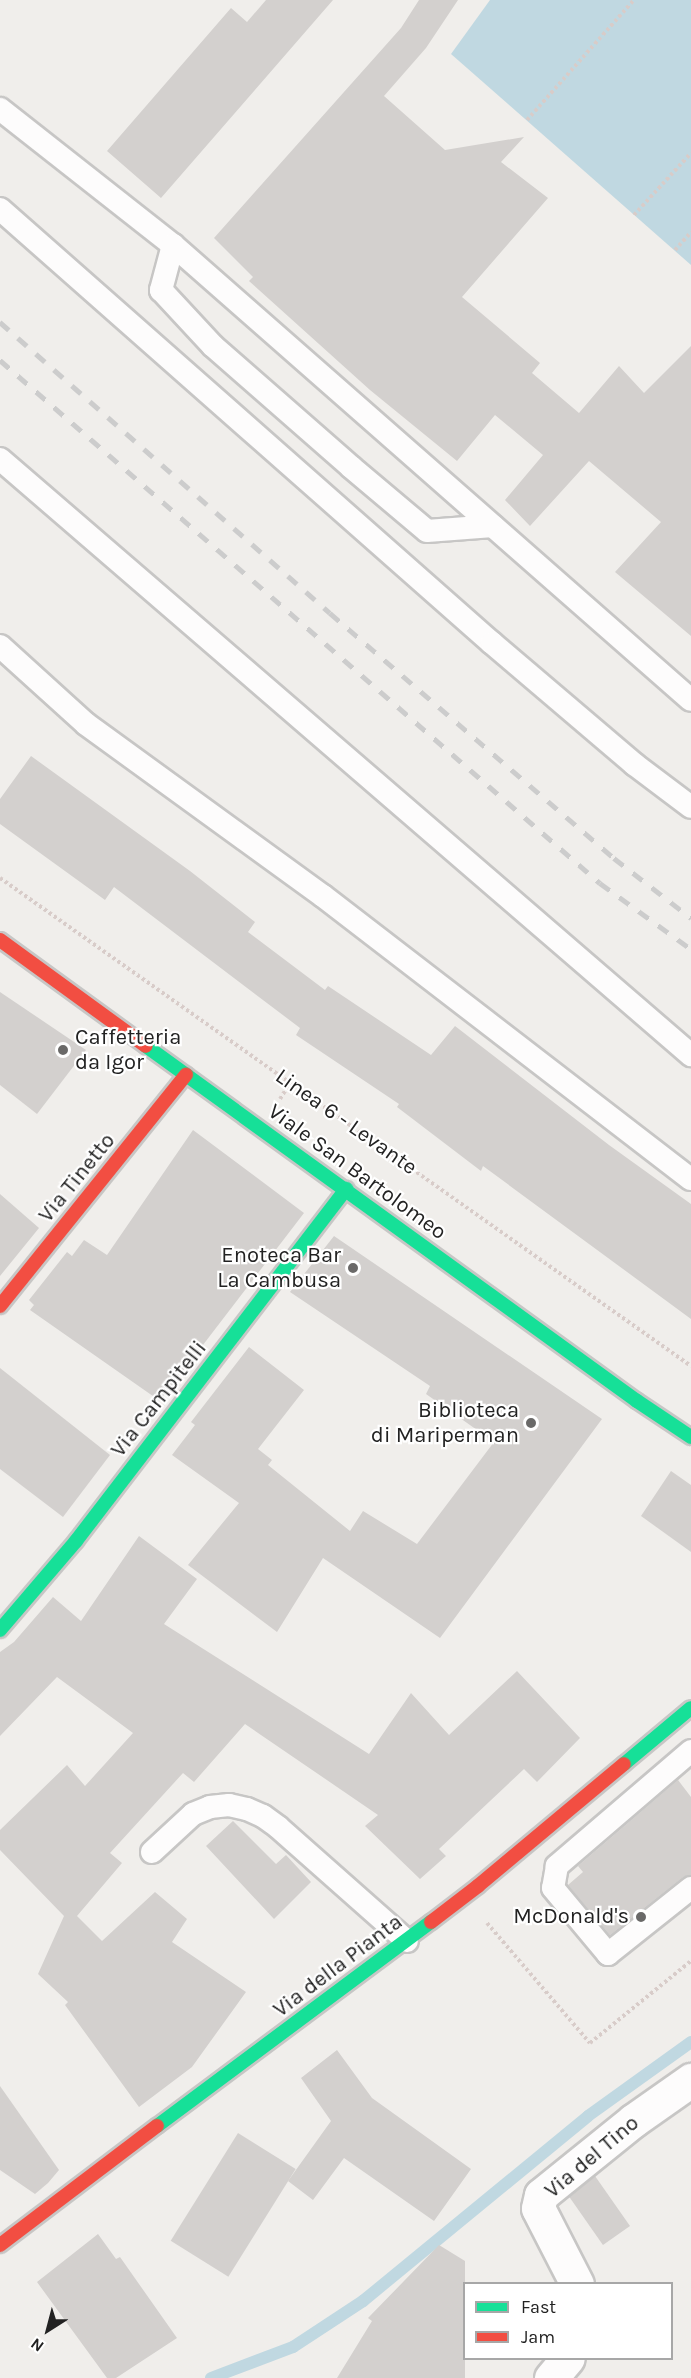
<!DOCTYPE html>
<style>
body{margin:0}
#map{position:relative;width:691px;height:2378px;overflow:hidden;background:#f0eeeb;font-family:Karla,sans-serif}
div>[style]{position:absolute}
.water>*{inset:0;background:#c0d8e1}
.stream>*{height:12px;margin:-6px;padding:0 6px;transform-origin:6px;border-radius:6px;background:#c0d8e1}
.building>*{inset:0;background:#d3d0ce;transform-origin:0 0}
.path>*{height:4px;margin-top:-2px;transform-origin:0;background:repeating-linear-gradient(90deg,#d8ccc9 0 3px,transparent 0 6px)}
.roads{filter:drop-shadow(2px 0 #c7c6c5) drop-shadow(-2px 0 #c7c6c5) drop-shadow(0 2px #c7c6c5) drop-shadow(0 -2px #c7c6c5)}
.lane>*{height:22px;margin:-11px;padding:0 11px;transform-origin:11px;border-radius:11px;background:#fdfcfc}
.street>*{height:33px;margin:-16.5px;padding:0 16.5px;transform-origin:16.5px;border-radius:16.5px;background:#fdfcfc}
.fast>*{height:14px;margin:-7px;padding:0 7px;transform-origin:7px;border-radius:7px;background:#16e098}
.jam>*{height:14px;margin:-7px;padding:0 7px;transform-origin:7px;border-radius:7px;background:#f24e42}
.rail>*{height:4.5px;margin-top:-2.25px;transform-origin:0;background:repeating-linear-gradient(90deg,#ccc 0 12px,transparent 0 24px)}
.dots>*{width:16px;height:16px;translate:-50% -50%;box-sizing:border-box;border:3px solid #fff;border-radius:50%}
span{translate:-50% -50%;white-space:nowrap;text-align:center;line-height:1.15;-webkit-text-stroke:4.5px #fff;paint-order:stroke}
.poi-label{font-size:22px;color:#222}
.left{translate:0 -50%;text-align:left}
.right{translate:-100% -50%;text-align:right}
.street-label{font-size:22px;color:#222}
.legend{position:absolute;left:463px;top:2282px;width:210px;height:78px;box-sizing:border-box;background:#fff;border:2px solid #a7a7a7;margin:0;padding:8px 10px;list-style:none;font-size:18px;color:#222}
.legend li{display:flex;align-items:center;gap:12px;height:30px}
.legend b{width:30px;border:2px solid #a7a7a7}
.north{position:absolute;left:18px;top:2300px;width:60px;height:60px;-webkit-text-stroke:4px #fff;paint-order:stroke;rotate:216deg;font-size:16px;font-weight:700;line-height:24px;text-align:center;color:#222}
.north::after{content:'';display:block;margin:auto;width:21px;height:27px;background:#222;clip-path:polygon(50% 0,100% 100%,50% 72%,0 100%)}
</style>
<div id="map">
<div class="water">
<div style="clip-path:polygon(490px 0,691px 0,691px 265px,451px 54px)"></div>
</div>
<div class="stream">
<div style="left:211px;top:2378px;width:88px;rotate:-20.7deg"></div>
<div style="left:293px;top:2347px;width:84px;rotate:-33.3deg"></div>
<div style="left:363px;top:2301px;width:291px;rotate:-39.4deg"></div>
<div style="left:588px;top:2116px;width:127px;rotate:-35.7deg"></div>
</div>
<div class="building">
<div style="clip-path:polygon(266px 0,333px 0,161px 198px,107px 151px,231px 8px,247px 22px)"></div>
<div style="clip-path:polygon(419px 0,458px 0,426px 48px,384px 96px,445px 150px,524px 137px,501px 162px,548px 198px,462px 297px,540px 363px,532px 373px,579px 413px,619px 366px,644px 393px,691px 346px,691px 636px,615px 572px,661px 522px,589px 461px,530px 526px,505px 500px,543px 455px,495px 415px,457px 461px,370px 390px,249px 281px,253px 277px,214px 238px,401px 28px)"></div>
<div style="clip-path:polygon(31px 756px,190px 871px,255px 922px,248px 932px,325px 990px,328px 986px,431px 1055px,455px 1026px,609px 1145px,691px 1204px,691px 1319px,483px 1166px,481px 1171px,397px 1107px,399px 1104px,296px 1035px,300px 1028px,114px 887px,105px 900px,0 824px,0 799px)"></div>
<div style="clip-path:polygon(0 992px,86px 1050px,37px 1114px,0 1085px)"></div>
<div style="clip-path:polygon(193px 1130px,304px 1213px,160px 1401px,30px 1310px,34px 1305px,29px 1300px,67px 1252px,72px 1256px,84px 1240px,107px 1255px)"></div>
<div style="clip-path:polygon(0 1194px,39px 1228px,0 1276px)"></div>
<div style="clip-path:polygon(334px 1236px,602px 1419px,440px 1638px,323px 1558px,277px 1632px,188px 1565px,239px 1503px,172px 1455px,195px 1425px,191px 1422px,249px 1347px,304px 1390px,258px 1449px,272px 1460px,268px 1465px,350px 1531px,363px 1511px,417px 1544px,494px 1442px,426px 1394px,430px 1386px,290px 1292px)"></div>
<div style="clip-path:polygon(0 1368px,110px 1455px,63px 1517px,0 1469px)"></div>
<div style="clip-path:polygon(671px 1471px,691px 1485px,691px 1552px,641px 1516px)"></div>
<div style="clip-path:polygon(139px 1536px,197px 1579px,164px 1624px,369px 1754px,411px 1693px,449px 1735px,517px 1671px,580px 1738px,537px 1782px,524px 1769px,439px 1849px,446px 1856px,420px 1879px,365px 1826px,378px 1815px,245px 1724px,194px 1782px,183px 1773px,110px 1853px,122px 1863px,77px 1916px,102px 1941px,155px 1892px,187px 1919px,172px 1942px,246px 1992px,192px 2067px,139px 2107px,65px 2005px,68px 2002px,38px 1974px,64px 1916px,0 1850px,0 1830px,67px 1765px,85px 1786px,133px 1733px,57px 1677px,0 1736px,0 1652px,14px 1642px,53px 1597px,81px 1621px)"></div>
<div style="clip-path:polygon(678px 1780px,691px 1797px,691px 1875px,683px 1877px,610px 1935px,568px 1885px,583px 1872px,578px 1866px)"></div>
<div style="clip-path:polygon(233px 1821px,276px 1864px,286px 1855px,311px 1882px,274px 1919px,206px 1846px)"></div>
<div style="clip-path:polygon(337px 2050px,372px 2098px,471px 2169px,434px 2221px,344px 2158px,313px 2200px,288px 2181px,331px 2121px,301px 2078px)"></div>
<div style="clip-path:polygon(0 2086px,59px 2170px,48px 2183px,35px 2194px,0 2170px)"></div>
<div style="left:238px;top:2133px;width:68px;height:127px;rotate:32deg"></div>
<div style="left:595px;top:2176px;width:61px;height:33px;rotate:55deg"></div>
<div style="clip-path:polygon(98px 2234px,116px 2259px,120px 2257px,177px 2338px,116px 2378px,107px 2378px,37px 2282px)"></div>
<div style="clip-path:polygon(439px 2245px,465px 2261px,465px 2378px,337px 2378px,372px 2321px,368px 2318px)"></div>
</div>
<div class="path">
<div style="left:527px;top:120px;width:161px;rotate:-48.3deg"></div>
<div style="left:634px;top:215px;width:84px;rotate:-47.4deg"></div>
<div style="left:675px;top:250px;width:24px;rotate:-48deg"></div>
<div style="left:0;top:878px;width:846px;rotate:35.23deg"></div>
<div style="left:280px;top:1099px;width:19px;rotate:-58deg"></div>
<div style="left:487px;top:1923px;width:158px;rotate:49.4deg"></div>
<div style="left:590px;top:2043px;width:130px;rotate:-39.1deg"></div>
</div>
<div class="roads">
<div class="lane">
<div style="left:0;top:109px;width:220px;rotate:38.2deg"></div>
<div style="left:173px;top:245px;width:689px;rotate:41.3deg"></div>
<div style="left:0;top:209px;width:656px;rotate:41.42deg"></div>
<div style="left:492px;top:643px;width:187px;rotate:40.4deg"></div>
<div style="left:634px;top:764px;width:71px;rotate:37deg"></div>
<div style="left:173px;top:245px;width:47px;rotate:104.9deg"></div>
<div style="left:161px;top:290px;width:76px;rotate:47.1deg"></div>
<div style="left:213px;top:346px;width:184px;rotate:41.2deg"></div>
<div style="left:351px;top:467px;width:99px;rotate:40.1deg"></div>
<div style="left:427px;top:531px;width:66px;rotate:-4.3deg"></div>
<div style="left:0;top:459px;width:913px;rotate:40.78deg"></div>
<div style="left:0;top:646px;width:116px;rotate:42.2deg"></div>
<div style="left:86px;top:724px;width:293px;rotate:36deg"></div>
<div style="left:323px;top:896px;width:464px;rotate:37.6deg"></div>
<div style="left:691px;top:1751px;width:177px;rotate:139.4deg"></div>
<div style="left:557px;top:1866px;width:22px;rotate:100deg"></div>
<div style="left:553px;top:1888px;width:86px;rotate:50.2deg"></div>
<div style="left:608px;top:1954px;width:106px;rotate:-38.5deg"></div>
<div style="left:152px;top:1852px;width:56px;rotate:-42.8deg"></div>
<div style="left:193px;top:1814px;width:18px;rotate:-22deg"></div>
<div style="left:210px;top:1807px;width:19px;rotate:-6deg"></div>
<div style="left:229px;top:1805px;width:18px;rotate:13deg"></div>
<div style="left:247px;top:1809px;width:17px;rotate:24deg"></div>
<div style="left:263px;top:1816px;width:19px;rotate:36deg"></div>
<div style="left:278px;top:1827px;width:172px;rotate:41.5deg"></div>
</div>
<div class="street">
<div style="left:577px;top:2284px;width:85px;rotate:-117.2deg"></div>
<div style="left:538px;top:2208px;width:13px;rotate:-77deg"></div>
<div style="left:541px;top:2195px;width:119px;rotate:-38.9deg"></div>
<div style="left:634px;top:2120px;width:70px;rotate:-35.1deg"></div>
<div style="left:551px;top:2378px;width:26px;rotate:-50deg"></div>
</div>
<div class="fast">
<div style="left:146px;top:1046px;width:606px;rotate:35.87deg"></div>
<div style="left:637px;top:1401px;width:65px;rotate:33.7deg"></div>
<div style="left:0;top:1630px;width:117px;rotate:-49.5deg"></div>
<div style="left:76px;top:1541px;width:444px;rotate:-52.5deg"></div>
<div style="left:624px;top:1764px;width:87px;rotate:-39.9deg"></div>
<div style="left:157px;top:2126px;width:342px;rotate:-36.7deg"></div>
</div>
<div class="jam">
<div style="left:0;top:940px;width:180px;rotate:36deg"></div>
<div style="left:0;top:1306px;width:297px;rotate:-51.2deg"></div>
<div style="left:431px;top:1922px;width:59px;rotate:-37.5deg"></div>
<div style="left:478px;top:1886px;width:190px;rotate:-39.9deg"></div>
<div style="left:0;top:2245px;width:197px;rotate:-37.2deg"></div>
</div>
</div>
<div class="rail">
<div style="left:0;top:322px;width:440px;rotate:41.4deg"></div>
<div style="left:330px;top:613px;width:375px;rotate:40.8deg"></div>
<div style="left:614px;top:858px;width:98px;rotate:37.9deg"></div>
<div style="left:0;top:360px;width:796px;rotate:41.08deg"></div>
<div style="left:600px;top:883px;width:112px;rotate:36deg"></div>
</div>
<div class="dots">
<div style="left:63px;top:1050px;background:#6a6968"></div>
<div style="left:353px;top:1268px;background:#6a6968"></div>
<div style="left:531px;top:1423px;background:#6a6968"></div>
<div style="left:641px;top:1917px;background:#6a6968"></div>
</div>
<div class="poi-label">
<span class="left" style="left:75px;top:1050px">Caffetteria<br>da Igor</span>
<span class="right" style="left:341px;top:1268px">Enoteca Bar<br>La Cambusa</span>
<span class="right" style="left:519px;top:1423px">Biblioteca<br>di Mariperman</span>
<span class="right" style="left:629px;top:1917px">McDonald's</span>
</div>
<div class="street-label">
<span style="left:346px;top:1122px;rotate:35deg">Linea 6 - Levante</span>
<span style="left:357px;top:1172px;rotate:36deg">Viale San Bartolomeo</span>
<span style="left:77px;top:1178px;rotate:-51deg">Via Tinetto</span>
<span style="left:159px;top:1399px;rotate:-52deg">Via Campitelli</span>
<span style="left:338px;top:1966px;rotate:-37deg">Via della Pianta</span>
<span style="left:592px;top:2157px;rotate:-40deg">Via del Tino</span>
</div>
<ul class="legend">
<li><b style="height:8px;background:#16e098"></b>Fast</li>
<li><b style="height:8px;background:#f24e42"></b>Jam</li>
</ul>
<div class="north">N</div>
</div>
